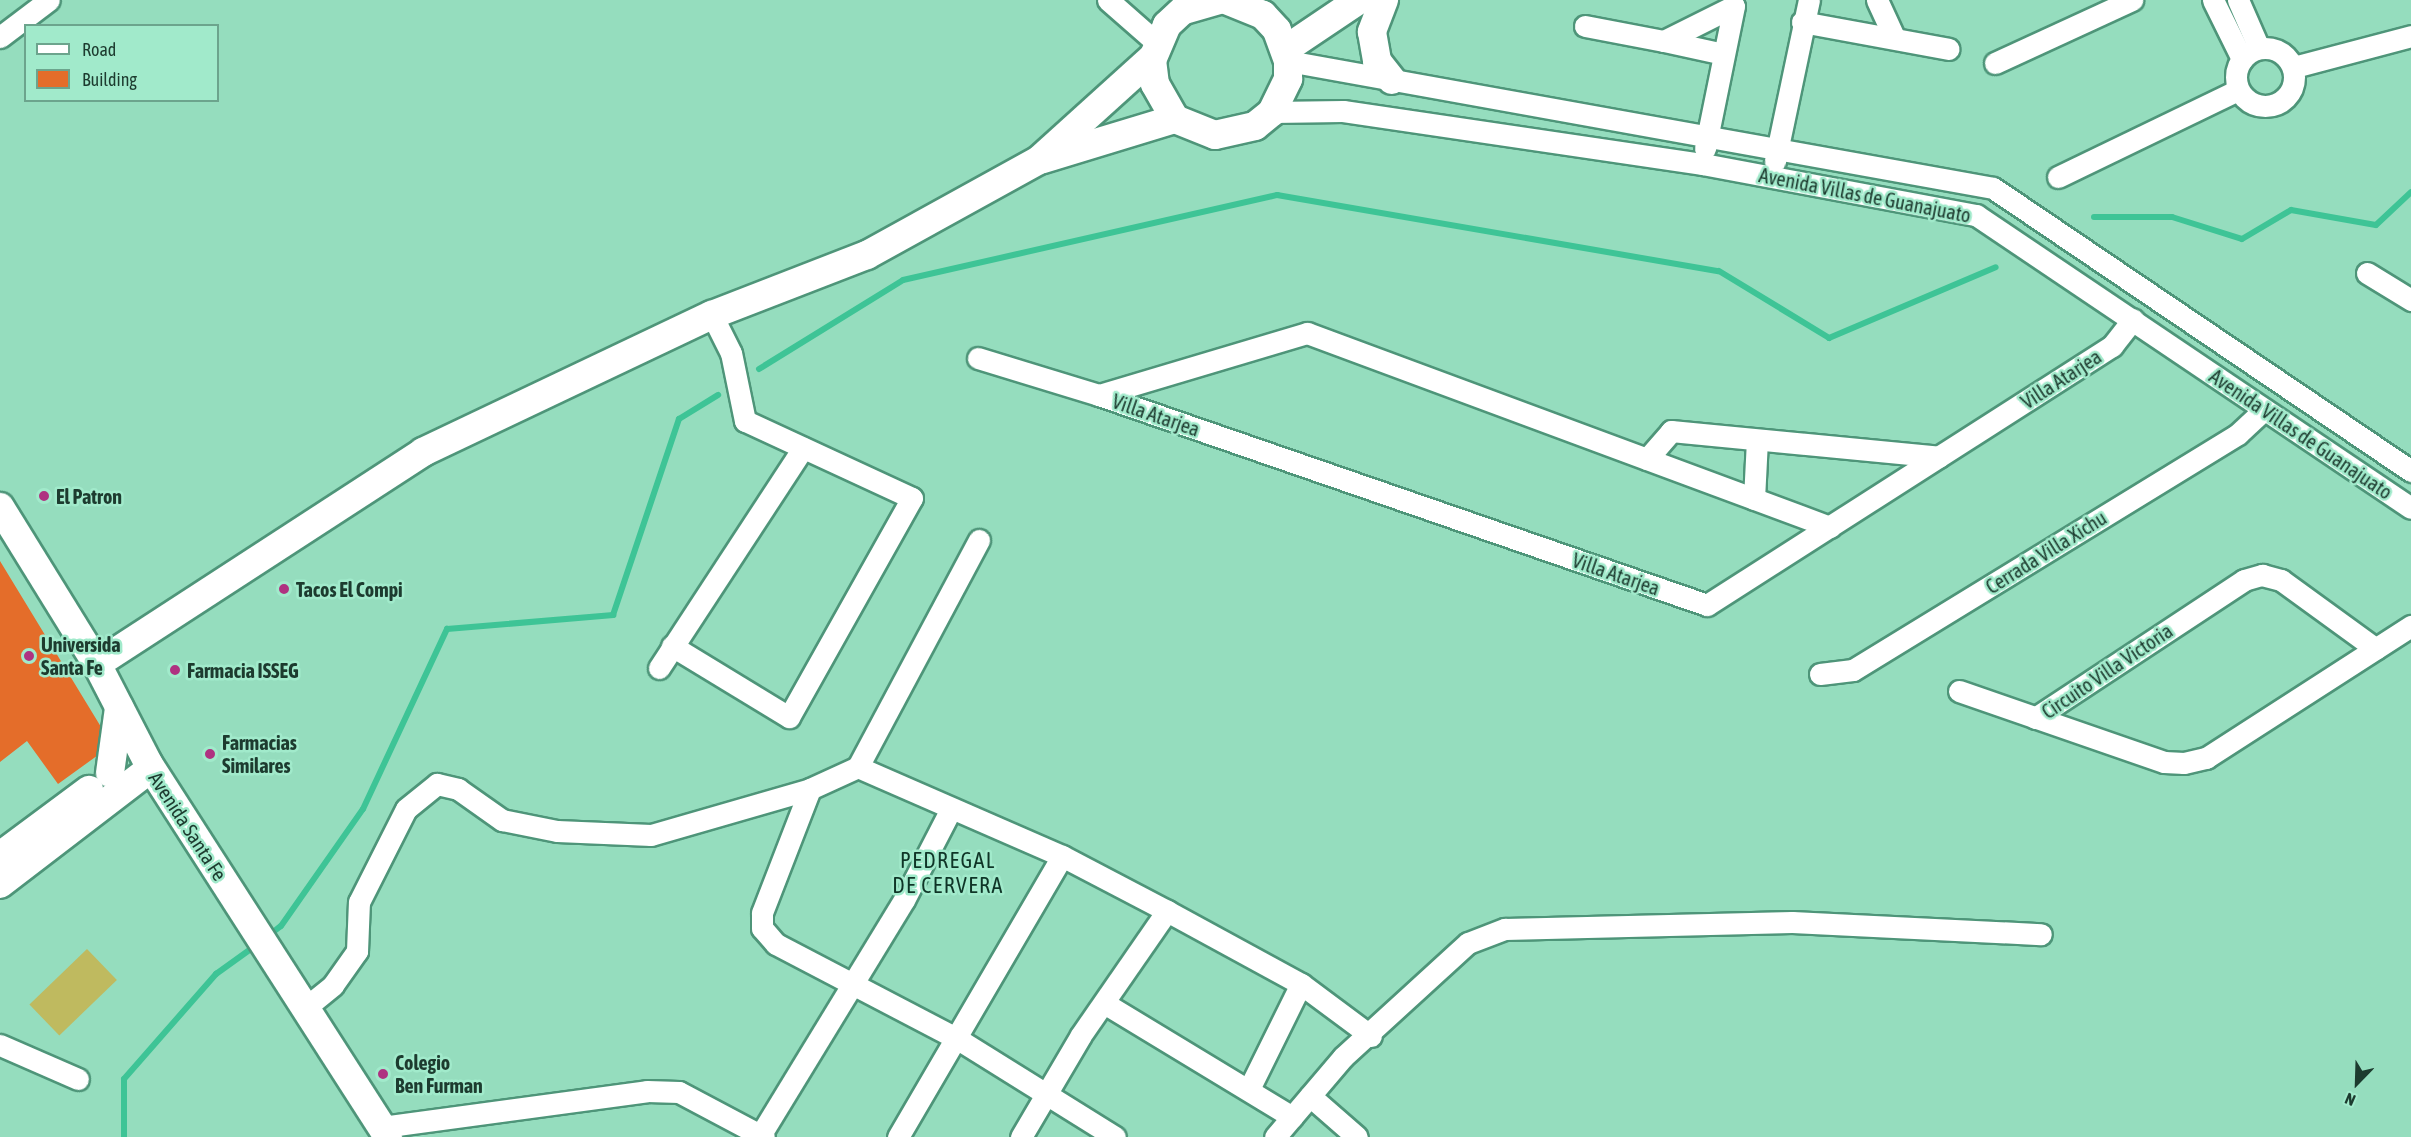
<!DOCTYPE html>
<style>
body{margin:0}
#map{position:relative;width:2411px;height:1137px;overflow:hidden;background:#95ddbe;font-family:"Asap Condensed",sans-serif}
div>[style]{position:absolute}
.green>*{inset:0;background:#bfba5f;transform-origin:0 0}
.stream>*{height:6px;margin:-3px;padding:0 3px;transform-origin:3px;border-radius:3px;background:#3ec496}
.building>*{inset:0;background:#e46d2a}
.roads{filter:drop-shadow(2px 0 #4e9579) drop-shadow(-2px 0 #4e9579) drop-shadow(0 2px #4e9579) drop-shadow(0 -2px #4e9579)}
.street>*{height:21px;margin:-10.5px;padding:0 10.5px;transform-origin:10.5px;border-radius:10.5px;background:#fff}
.street>.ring{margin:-10.5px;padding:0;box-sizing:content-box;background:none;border:21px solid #fff;border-radius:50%}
.secondary>*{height:28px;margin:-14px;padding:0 14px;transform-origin:14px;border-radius:14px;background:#fff}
.dots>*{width:16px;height:16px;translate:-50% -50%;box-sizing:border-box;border:3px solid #a1eacb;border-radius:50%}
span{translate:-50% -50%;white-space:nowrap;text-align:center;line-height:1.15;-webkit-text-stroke:5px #a1eacb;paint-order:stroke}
.street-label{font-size:20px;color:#1d3b2f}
.poi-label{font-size:20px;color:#1d3b2f;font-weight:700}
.left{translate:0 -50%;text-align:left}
.quarter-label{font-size:22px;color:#0f3527;letter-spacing:1.5px}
.legend{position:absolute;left:24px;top:24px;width:195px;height:78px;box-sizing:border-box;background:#a1eacb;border:2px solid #6ca48d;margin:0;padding:8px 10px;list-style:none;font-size:18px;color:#1d3b2f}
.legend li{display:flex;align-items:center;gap:12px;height:30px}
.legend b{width:30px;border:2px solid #6ca48d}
.north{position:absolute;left:2327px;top:1053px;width:60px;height:60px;-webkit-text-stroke:4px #a1eacb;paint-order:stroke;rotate:203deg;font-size:16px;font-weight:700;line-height:24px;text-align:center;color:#1d3b2f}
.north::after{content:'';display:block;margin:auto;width:21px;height:27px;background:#1d3b2f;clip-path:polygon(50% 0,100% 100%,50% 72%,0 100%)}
</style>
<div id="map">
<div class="green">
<div style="left:87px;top:949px;width:43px;height:80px;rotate:46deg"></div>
</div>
<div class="stream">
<div style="left:2094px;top:217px;width:78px"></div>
<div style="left:2172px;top:217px;width:73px;rotate:17.4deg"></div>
<div style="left:2242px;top:239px;width:57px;rotate:-30.6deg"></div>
<div style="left:2291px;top:210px;width:86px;rotate:10deg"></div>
<div style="left:2376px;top:225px;width:48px;rotate:-43.3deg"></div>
<div style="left:759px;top:369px;width:169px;rotate:-31.7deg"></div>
<div style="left:903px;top:280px;width:384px;rotate:-12.8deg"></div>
<div style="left:1277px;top:195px;width:448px;rotate:9.8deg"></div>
<div style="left:1719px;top:271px;width:129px;rotate:31.3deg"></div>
<div style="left:1829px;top:338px;width:181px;rotate:-23deg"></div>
<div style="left:268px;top:936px;width:16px;rotate:-38deg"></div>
<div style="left:281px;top:926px;width:143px;rotate:-55deg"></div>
<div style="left:363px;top:809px;width:199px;rotate:-65deg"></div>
<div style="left:447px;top:629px;width:167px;rotate:-4.8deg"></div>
<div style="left:613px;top:615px;width:207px;rotate:-71.4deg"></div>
<div style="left:679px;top:419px;width:46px;rotate:-31.6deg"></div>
<div style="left:124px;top:1137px;width:58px;rotate:-90deg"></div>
<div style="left:124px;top:1079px;width:140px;rotate:-48.8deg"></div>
<div style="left:216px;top:974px;width:48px;rotate:-35.7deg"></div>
</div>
<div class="building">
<div style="clip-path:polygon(0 561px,112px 745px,58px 784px,27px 741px,0 762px)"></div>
</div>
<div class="roads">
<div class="street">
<div style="left:1108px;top:0;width:65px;rotate:41.3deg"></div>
<div style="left:1877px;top:0;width:41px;rotate:65.3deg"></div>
<div style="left:2213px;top:0;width:66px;rotate:63.8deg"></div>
<div style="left:2238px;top:0;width:52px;rotate:66.4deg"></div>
<div style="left:1802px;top:22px;width:149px;rotate:10.4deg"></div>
<div style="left:1585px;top:26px;width:80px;rotate:10.8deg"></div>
<div style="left:1664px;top:41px;width:78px;rotate:-26.6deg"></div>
<div style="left:1734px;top:6px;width:145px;rotate:101.5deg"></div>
<div style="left:0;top:37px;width:61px;rotate:-37.1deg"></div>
<div style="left:1664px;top:41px;width:61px;rotate:12.2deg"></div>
<div class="ring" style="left:2236px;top:48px;width:37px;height:37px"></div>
<div style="left:1288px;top:61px;width:716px;rotate:10.21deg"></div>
<div style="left:1993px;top:188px;width:505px;rotate:34.1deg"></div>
<div style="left:1995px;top:63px;width:151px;rotate:-24.7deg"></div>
<div style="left:2294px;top:67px;width:121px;rotate:-14.8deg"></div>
<div style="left:1272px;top:112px;width:71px;rotate:-0.8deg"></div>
<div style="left:1343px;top:111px;width:364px;rotate:8.4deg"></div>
<div style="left:1703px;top:164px;width:278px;rotate:10.6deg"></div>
<div style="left:1976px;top:215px;width:524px;rotate:33.96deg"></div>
<div style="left:1775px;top:161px;width:165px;rotate:-78.1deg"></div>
<div style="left:2058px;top:177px;width:200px;rotate:-25.8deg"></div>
<div style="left:2367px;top:273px;width:52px;rotate:31.5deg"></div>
<div style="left:978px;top:358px;width:127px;rotate:17deg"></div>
<div style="left:1647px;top:459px;width:37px;rotate:-49deg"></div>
<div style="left:1671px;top:431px;width:269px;rotate:5.5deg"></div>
<div style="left:1754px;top:499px;width:59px;rotate:-87.1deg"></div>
<div style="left:1830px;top:527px;width:558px;rotate:-159.65deg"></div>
<div style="left:1307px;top:333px;width:217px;rotate:163.4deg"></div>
<div style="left:1099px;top:395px;width:643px;rotate:19.05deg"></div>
<div style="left:1707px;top:605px;width:481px;rotate:-32.6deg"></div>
<div style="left:2112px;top:346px;width:34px;rotate:-52deg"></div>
<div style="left:979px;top:540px;width:257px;rotate:118.1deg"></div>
<div style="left:858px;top:767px;width:53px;rotate:155.4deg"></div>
<div style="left:810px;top:789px;width:133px;rotate:111.2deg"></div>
<div style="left:762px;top:913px;width:15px;rotate:90deg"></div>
<div style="left:762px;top:928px;width:21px;rotate:49deg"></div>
<div style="left:776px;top:944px;width:203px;rotate:27.6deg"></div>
<div style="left:956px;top:1038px;width:187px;rotate:31.9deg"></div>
<div style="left:672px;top:646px;width:137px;rotate:31.3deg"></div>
<div style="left:789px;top:717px;width:251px;rotate:-60.7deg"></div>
<div style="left:912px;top:498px;width:184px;rotate:-155.2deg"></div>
<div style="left:745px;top:421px;width:69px;rotate:-101.6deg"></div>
<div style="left:731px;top:353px;width:42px;rotate:-116.6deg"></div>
<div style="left:659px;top:668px;width:263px;rotate:-56.8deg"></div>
<div style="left:1820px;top:674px;width:33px;rotate:-7deg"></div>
<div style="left:1853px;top:670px;width:452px;rotate:-31.5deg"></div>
<div style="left:2238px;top:434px;width:34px;rotate:-43deg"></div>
<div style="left:1959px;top:691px;width:217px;rotate:19.1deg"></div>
<div style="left:2164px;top:762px;width:20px;rotate:3deg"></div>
<div style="left:2184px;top:763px;width:23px;rotate:-13deg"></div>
<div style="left:2206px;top:758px;width:244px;rotate:-32.8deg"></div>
<div style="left:2035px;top:718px;width:250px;rotate:-33.4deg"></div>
<div style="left:2244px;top:580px;width:19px;rotate:-16deg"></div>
<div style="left:2262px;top:575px;width:20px;rotate:15deg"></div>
<div style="left:2281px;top:580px;width:117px;rotate:36deg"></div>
<div style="left:858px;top:767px;width:223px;rotate:23.6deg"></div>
<div style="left:1062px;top:856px;width:119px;rotate:27.6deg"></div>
<div style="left:1167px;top:911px;width:153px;rotate:28.6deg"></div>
<div style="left:1301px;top:984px;width:87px;rotate:36.6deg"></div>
<div style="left:1104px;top:1003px;width:220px;rotate:31.2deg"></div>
<div style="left:305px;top:1008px;width:36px;rotate:-39deg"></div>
<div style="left:333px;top:985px;width:42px;rotate:-54.8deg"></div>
<div style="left:357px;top:951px;width:49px;rotate:-87.7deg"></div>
<div style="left:359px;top:902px;width:104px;rotate:-63.2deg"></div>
<div style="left:406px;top:809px;width:40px;rotate:-39deg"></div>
<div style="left:437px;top:784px;width:22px;rotate:13deg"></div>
<div style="left:458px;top:789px;width:54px;rotate:35.2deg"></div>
<div style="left:502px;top:820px;width:56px;rotate:11.3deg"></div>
<div style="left:557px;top:831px;width:94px;rotate:2.4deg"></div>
<div style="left:651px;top:835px;width:166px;rotate:-16.1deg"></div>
<div style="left:0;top:1045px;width:85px;rotate:23.6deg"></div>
<div style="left:1249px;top:1089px;width:117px;rotate:-63.7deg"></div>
<div style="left:1310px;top:1096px;width:62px;rotate:41.1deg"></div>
<div style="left:382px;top:1127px;width:267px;rotate:-7.7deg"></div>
<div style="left:647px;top:1091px;width:32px;rotate:2deg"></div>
<div style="left:679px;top:1092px;width:96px;rotate:27.9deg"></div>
<div style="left:761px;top:1134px;width:274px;rotate:-58.6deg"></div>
<div style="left:904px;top:900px;width:100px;rotate:-62.7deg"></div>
<div style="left:898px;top:1137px;width:325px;rotate:-59.7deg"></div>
<div style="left:1021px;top:1137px;width:118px;rotate:-59.5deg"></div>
<div style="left:1081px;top:1035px;width:151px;rotate:-55.3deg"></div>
<div style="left:1275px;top:1137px;width:105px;rotate:-49.6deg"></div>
<div style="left:1343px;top:1057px;width:169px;rotate:-42.4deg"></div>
<div style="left:1468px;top:943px;width:40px;rotate:-21deg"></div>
<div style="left:1505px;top:929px;width:287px;rotate:-1.4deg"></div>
<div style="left:1792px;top:922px;width:249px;rotate:2.8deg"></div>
</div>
<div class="secondary">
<div style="left:1219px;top:0;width:37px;rotate:164deg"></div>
<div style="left:1183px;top:10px;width:22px;rotate:137deg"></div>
<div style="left:1167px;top:25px;width:38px;rotate:113deg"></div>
<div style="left:1152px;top:60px;width:24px;rotate:83deg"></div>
<div style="left:1155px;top:84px;width:40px;rotate:60.3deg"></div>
<div style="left:1175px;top:119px;width:43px;rotate:21.8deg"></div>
<div style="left:1215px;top:135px;width:41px;rotate:-12.7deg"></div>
<div style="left:1255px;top:126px;width:22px;rotate:-39deg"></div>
<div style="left:1272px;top:112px;width:37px;rotate:-64deg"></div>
<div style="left:1288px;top:79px;width:18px;rotate:-90deg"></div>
<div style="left:1288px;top:61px;width:33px;rotate:-110deg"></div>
<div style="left:1277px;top:30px;width:21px;rotate:-133deg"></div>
<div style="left:1263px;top:15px;width:40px;rotate:-158deg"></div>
<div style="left:1384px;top:0;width:34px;rotate:111deg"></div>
<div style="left:1372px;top:32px;width:29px;rotate:80deg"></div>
<div style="left:1377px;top:61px;width:24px;rotate:52deg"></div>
<div style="left:1286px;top:49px;width:88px;rotate:-33.9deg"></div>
<div style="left:1043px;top:159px;width:138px;rotate:-16.9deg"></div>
<div style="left:0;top:507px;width:185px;rotate:58.3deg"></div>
<div style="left:97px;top:664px;width:111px;rotate:62.7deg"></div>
<div style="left:148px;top:763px;width:444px;rotate:57.3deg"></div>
<div style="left:97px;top:664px;width:389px;rotate:-33deg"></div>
<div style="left:423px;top:452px;width:320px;rotate:-25.4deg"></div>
<div style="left:712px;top:315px;width:166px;rotate:-21.2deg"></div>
<div style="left:867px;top:255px;width:196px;rotate:-28.9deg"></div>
<div style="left:1039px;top:160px;width:152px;rotate:-42.1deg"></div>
<div style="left:110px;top:773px;width:66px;rotate:-82.1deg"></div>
<div style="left:0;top:856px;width:111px;rotate:-36.6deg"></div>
<div style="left:0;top:884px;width:190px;rotate:-37.5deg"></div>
</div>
</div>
<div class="dots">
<div style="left:44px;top:496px;background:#af3281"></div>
<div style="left:284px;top:589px;background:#af3281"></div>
<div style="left:29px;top:656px;background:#af3281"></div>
<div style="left:175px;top:670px;background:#af3281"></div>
<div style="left:210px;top:754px;background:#af3281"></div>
<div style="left:383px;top:1074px;background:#af3281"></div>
</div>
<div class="street-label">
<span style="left:1865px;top:195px;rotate:11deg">Avenida Villas de Guanajuato</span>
<span style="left:2061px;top:379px;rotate:-33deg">Villa Atarjea</span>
<span style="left:1156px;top:415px;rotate:19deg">Villa Atarjea</span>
<span style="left:2301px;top:434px;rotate:34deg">Avenida Villas de Guanajuato</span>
<span style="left:2046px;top:552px;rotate:-32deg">Cerrada Villa Xichu</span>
<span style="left:1616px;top:574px;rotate:19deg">Villa Atarjea</span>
<span style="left:2107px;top:671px;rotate:-34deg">Circuito Villa Victoria</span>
<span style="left:188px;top:826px;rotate:57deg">Avenida Santa Fe</span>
</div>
<div class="poi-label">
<span class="left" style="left:56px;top:496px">El Patron</span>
<span class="left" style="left:296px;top:589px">Tacos El Compi</span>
<span class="left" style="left:41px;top:656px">Universida<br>Santa Fe</span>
<span class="left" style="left:187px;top:670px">Farmacia ISSEG</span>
<span class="left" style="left:222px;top:754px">Farmacias<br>Similares</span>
<span class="left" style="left:395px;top:1074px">Colegio<br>Ben Furman</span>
</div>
<div class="quarter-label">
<span style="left:948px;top:873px">PEDREGAL<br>DE CERVERA</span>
</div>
<ul class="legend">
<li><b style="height:8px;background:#fff"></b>Road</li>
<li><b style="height:16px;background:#e46d2a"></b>Building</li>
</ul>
<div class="north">N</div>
</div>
